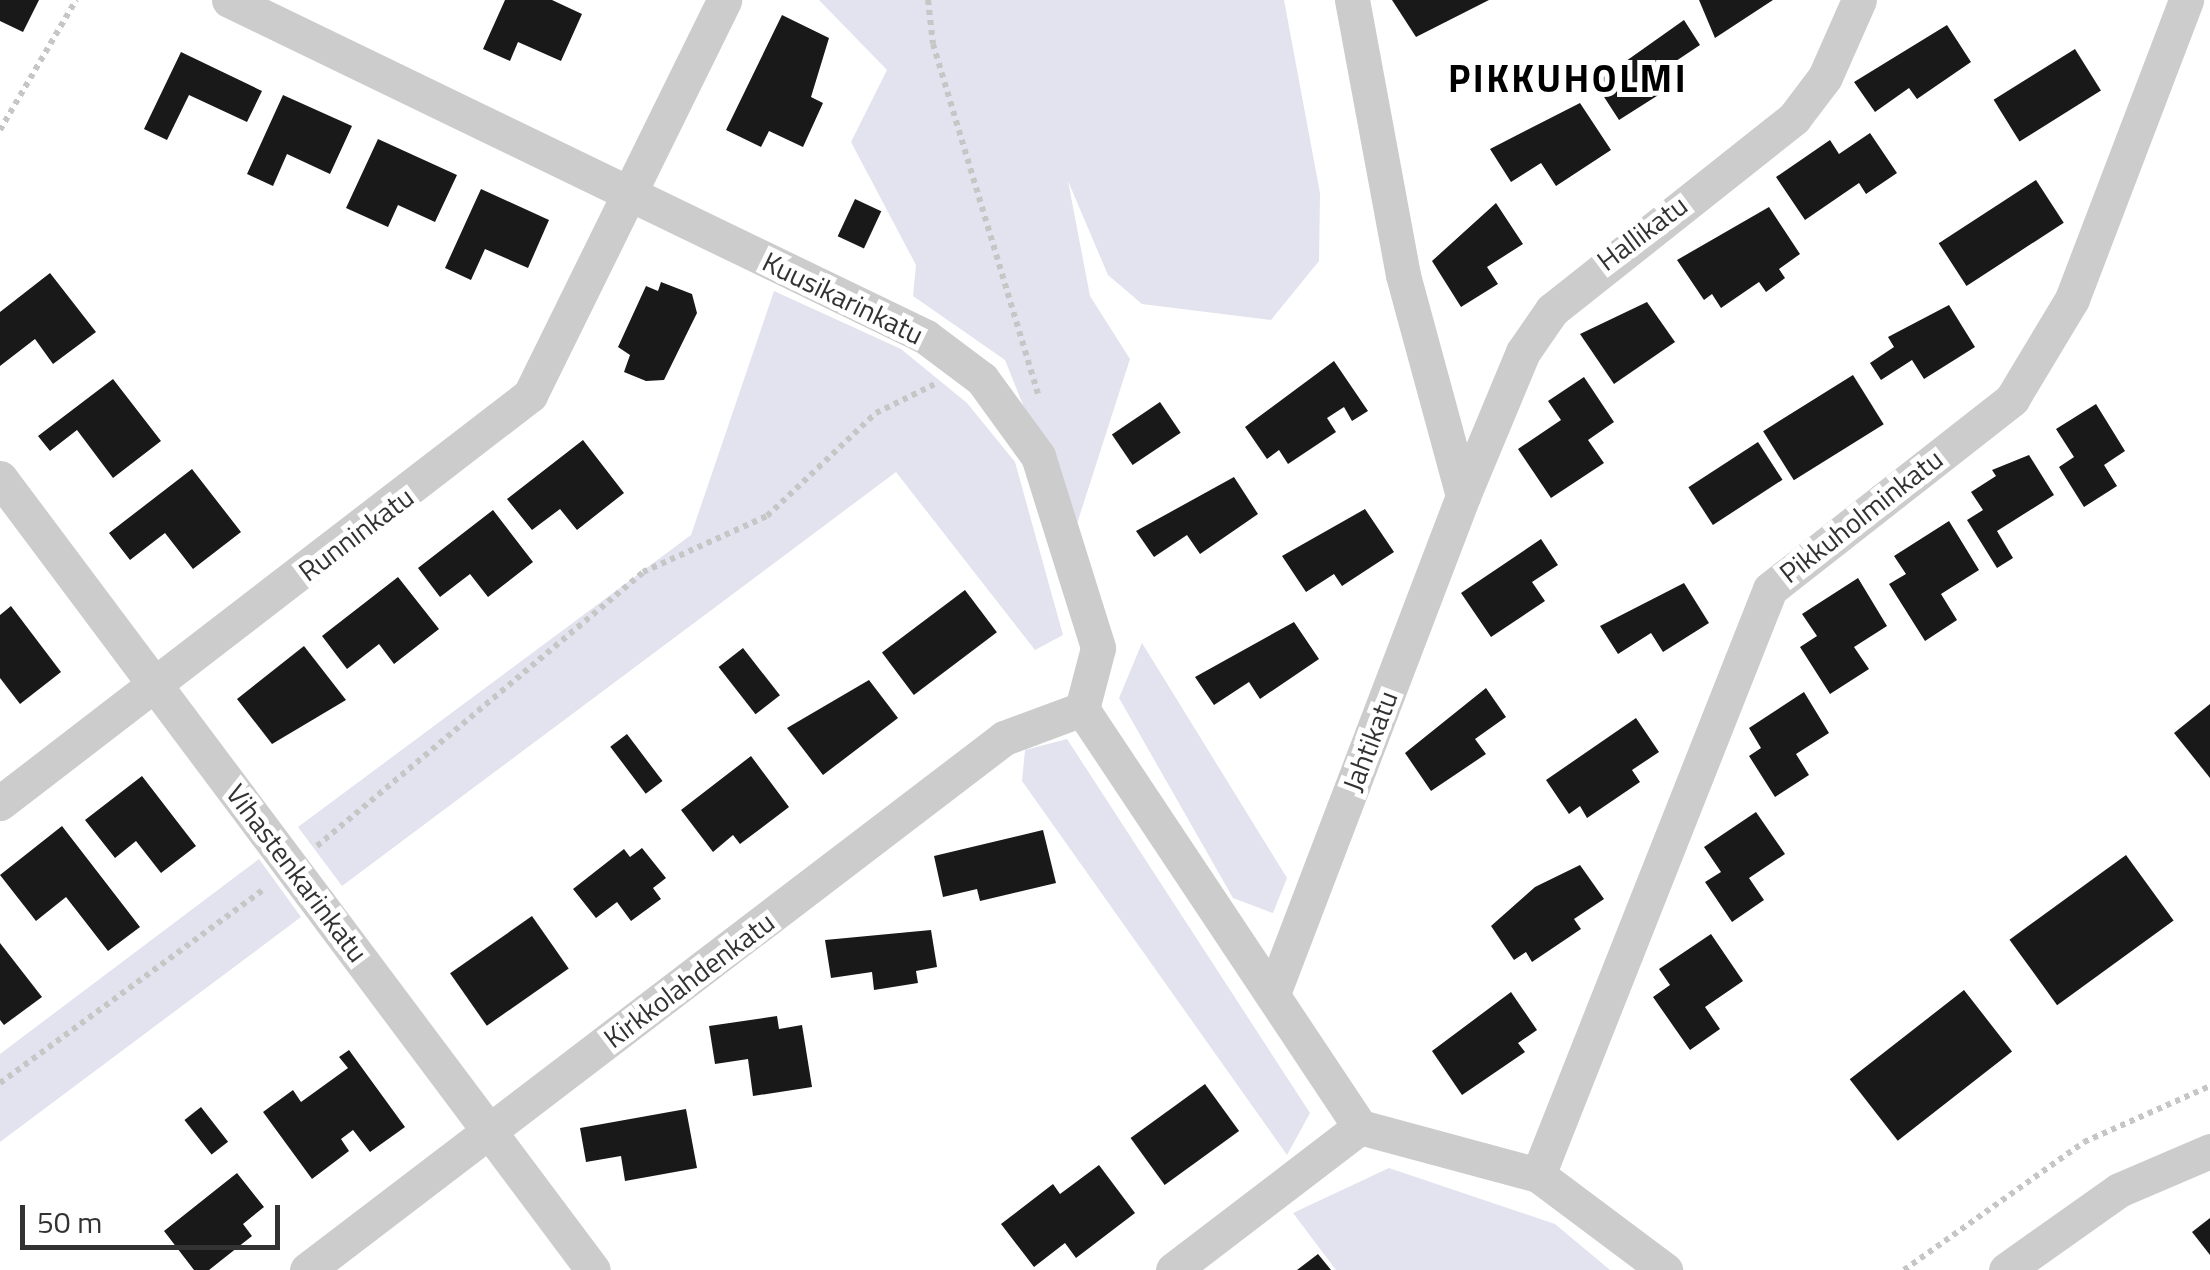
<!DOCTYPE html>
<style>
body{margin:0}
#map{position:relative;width:2210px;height:1270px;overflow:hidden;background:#fff;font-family:"Titillium Web",sans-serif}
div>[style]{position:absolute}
.green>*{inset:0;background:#e2e3ee}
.building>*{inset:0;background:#191919;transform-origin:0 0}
.path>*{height:6px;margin-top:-3px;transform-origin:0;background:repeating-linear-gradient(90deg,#c6c6c6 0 5px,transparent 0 10px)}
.street>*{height:35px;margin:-17.5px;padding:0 17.5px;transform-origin:17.5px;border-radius:17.5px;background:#ccc}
span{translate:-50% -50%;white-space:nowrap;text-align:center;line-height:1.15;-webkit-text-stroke:10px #fff;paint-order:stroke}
.street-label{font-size:28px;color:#323232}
.district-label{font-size:38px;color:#000;font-weight:700;letter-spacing:2.5px}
.scale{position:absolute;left:20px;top:1205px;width:260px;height:45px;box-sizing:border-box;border:5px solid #323232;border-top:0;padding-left:12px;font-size:30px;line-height:35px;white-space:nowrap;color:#323232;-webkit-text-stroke:8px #fff;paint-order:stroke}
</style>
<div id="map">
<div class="green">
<div style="clip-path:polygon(819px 0,1284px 0,1320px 193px,1319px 261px,1271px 320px,1142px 304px,1108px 275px,1068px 181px,1090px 296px,1130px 359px,1074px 533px,1005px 360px,913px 296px,916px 265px,851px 142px,887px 70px)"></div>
<div style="clip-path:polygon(774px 291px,901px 349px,967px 403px,1015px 462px,1063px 635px,1035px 650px,896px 472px,342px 886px,298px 827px,691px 535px)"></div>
<div style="clip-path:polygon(1142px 643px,1287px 878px,1273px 913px,1233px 898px,1119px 698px)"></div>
<div style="clip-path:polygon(1067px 739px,1310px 1113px,1287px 1155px,1022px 781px,1025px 750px)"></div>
<div style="clip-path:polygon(259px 859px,301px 917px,0 1142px,0 1054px)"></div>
<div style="clip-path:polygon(1389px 1168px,1555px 1224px,1610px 1270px,1336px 1270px,1293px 1213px)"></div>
</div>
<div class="building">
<div style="clip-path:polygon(0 0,39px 0,23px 32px,0 21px)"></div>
<div style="clip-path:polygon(505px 0,552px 0,582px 14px,561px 61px,518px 42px,510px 61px,483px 49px)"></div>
<div style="clip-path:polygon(1392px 0,1489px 0,1416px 37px)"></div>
<div style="clip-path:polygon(1699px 0,1773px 0,1715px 38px)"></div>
<div style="clip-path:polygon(782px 15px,829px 38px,811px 97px,823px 103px,803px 147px,769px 131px,761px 147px,726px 130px)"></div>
<div style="clip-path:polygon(1684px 20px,1700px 45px,1661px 71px,1671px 87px,1619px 120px,1595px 83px)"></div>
<div style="clip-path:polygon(1947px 25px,1971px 62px,1917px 99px,1909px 88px,1875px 112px,1854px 82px)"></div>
<div style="left:2075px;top:49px;width:49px;height:96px;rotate:58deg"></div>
<div style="clip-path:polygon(181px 52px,262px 91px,247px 122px,189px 95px,167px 140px,144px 129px)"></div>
<div style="clip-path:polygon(283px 95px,352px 126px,330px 174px,287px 154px,273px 186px,247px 174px)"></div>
<div style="clip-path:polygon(1580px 103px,1611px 150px,1556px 186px,1541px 163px,1511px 182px,1490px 149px)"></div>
<div style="clip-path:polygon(1870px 133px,1897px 173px,1866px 194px,1859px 183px,1805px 220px,1776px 177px,1830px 140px,1839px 154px)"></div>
<div style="clip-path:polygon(378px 139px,457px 175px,435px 222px,398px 205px,388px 227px,346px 208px)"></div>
<div style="left:2036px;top:180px;width:51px;height:116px;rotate:57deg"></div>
<div style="clip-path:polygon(481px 189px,549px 220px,528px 268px,485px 249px,471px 280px,445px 268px)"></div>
<div style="left:855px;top:199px;width:29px;height:41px;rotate:25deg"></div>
<div style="clip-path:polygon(1496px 203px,1523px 244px,1487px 267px,1498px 284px,1461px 307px,1432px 261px)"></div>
<div style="clip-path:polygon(1769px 207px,1800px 254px,1779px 269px,1785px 278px,1766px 292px,1759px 282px,1721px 308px,1712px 294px,1704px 300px,1677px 260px)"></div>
<div style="clip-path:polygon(50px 273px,96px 332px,53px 364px,35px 339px,0 366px,0 312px)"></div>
<div style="clip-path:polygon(661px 282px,692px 294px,697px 313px,664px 380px,646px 381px,624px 372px,630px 355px,618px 347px,646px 286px,658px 291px)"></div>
<div style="clip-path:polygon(1647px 302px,1675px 342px,1614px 384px,1580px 334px)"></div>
<div style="clip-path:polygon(1949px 305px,1975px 347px,1924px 379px,1912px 360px,1881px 380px,1870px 363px,1894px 347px,1888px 337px)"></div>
<div style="clip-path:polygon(1334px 361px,1368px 411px,1352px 421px,1344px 407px,1327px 418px,1336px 432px,1288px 464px,1279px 450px,1267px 459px,1245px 427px)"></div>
<div style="left:1853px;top:375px;width:58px;height:106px;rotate:58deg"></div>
<div style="clip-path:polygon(1584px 377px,1614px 422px,1588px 440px,1604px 463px,1551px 498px,1518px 449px,1561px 420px,1548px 401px)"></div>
<div style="clip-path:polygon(113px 379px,161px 441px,113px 478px,77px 430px,50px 451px,38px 436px)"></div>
<div style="left:1160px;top:402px;width:37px;height:58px;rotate:56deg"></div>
<div style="clip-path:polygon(2096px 404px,2125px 451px,2104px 465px,2117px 486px,2084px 507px,2059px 467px,2074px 457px,2056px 429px)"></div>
<div style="clip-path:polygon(583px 440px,624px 493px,577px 530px,560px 509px,532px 530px,507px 499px)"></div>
<div style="left:1758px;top:442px;width:45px;height:83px;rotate:57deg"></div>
<div style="clip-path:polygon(2029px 455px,2054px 495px,1997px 531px,2013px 558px,1997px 568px,1967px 520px,1983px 510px,1971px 492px,1996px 476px,1992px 470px)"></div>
<div style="clip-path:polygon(192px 469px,241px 532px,193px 569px,165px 533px,130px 560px,109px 533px)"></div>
<div style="clip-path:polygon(1234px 477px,1258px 514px,1200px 554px,1187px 535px,1154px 557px,1136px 531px)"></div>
<div style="clip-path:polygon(1365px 509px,1394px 552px,1342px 586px,1334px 574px,1306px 592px,1282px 556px)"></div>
<div style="clip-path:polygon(493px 510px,533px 562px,488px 597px,470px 574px,440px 597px,418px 568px)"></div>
<div style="clip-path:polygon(1949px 521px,1979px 570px,1941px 594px,1957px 620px,1925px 641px,1889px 584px,1906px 574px,1894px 556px)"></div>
<div style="clip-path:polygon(1541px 539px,1558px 565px,1532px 582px,1545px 601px,1491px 637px,1461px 593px)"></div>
<div style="clip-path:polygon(398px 577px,439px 629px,394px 664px,379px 644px,347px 669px,322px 636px)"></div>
<div style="clip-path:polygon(1858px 578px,1887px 626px,1854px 647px,1869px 669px,1830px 694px,1800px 647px,1817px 636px,1802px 614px)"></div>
<div style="clip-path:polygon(1684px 583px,1709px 623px,1663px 652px,1651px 633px,1618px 654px,1600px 626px)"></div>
<div style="left:965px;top:590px;width:53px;height:104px;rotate:53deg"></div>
<div style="clip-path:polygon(11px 606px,61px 672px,20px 704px,0 678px,0 615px)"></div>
<div style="clip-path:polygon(1294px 622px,1319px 659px,1260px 699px,1249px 682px,1214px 705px,1195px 677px)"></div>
<div style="clip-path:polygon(304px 646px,346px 700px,272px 744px,237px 699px)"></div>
<div style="left:743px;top:648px;width:60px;height:31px;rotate:52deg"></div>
<div style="clip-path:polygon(869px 680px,898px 718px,823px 775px,787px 728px)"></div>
<div style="clip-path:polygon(1486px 688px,1506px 717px,1475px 739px,1486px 754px,1431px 791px,1405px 753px)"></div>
<div style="clip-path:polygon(1804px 692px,1829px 733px,1796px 754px,1809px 775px,1775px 797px,1749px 756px,1761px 748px,1749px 728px)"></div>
<div style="clip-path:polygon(2210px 704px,2210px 778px,2174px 733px)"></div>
<div style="clip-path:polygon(1636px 718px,1659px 752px,1632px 770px,1640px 782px,1587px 818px,1580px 806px,1569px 814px,1546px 780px)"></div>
<div style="left:627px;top:734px;width:59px;height:21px;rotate:53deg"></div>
<div style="clip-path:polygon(751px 756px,789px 807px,740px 844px,733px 835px,713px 852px,681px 810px)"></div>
<div style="clip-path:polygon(142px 776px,196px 846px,161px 873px,136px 841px,115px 858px,85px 820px)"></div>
<div style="clip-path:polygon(1756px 812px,1785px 854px,1749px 878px,1764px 900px,1732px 922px,1705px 882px,1721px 872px,1704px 847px)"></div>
<div style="clip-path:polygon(62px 826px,140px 927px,108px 951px,66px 897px,36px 921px,0 875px)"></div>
<div style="clip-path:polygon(1043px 830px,1056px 883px,980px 901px,977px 889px,943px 897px,934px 856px)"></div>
<div style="clip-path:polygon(642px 848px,666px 878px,653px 888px,661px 899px,631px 921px,617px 902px,596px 918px,573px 889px,624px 849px,630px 857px)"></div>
<div style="left:2126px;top:855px;width:81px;height:144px;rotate:54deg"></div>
<div style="clip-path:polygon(1580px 865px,1604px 899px,1574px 919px,1581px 929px,1532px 962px,1526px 952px,1514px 960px,1491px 926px,1535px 887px)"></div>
<div style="left:532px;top:916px;width:64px;height:100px;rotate:55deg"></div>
<div style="clip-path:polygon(931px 930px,937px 967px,916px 971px,918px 983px,874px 990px,872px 972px,831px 978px,825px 940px)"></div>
<div style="clip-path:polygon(1711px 934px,1743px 981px,1705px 1007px,1720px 1029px,1690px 1050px,1653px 997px,1670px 985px,1659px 969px)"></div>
<div style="clip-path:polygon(0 943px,42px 997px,4px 1025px,0 1020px)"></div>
<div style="left:1964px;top:990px;width:78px;height:145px;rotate:52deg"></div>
<div style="clip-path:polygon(1511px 992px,1537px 1030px,1518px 1043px,1525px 1052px,1462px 1095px,1432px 1051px)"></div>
<div style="clip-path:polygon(777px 1016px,779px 1029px,802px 1025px,812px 1087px,753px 1096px,748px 1059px,715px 1064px,709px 1026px)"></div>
<div style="clip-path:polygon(349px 1050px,405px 1127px,370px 1152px,353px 1130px,341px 1139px,349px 1151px,312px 1179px,263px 1112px,293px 1090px,301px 1102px,348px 1068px,339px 1057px)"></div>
<div style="left:1205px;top:1084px;width:58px;height:92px;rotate:54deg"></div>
<div style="left:201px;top:1107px;width:44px;height:21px;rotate:52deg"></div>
<div style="clip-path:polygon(686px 1109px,697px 1168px,625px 1181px,621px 1156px,586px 1162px,580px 1128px)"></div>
<div style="clip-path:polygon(1099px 1165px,1135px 1213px,1076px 1258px,1065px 1243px,1034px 1267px,1001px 1224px,1053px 1184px,1060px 1194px)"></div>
<div style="clip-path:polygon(237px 1173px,264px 1207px,243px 1224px,252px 1236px,209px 1270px,194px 1270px,164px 1231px)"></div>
<div style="clip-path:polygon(2210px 1218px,2210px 1255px,2192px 1232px)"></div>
<div style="clip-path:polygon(1318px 1254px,1331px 1270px,1297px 1270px)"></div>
</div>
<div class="path">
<div style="left:928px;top:0;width:44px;rotate:83.5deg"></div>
<div style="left:933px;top:44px;width:369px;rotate:73.3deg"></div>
<div style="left:0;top:130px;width:151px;rotate:-59.7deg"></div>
<div style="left:317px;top:846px;width:426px;rotate:-40deg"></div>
<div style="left:643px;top:572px;width:136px;rotate:-24.3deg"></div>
<div style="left:767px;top:516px;width:150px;rotate:-43.4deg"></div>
<div style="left:876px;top:413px;width:66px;rotate:-26.2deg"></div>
<div style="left:0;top:1083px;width:329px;rotate:-36.3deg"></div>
<div style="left:1904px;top:1270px;width:221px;rotate:-35.4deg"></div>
<div style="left:2084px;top:1142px;width:138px;rotate:-24deg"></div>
</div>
<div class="street">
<div style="left:229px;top:0;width:774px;rotate:25.8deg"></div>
<div style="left:926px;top:337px;width:70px;rotate:36.9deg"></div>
<div style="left:982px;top:379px;width:95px;rotate:54deg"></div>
<div style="left:1038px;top:456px;width:201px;rotate:72.6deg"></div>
<div style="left:1098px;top:648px;width:63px;rotate:104.7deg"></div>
<div style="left:1082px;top:709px;width:502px;rotate:56.37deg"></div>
<div style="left:1360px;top:1127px;width:184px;rotate:15.1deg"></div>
<div style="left:1538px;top:1175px;width:159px;rotate:36.8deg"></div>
<div style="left:0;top:478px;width:989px;rotate:53.18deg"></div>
<div style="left:1463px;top:496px;width:156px;rotate:-67.4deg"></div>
<div style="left:1523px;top:352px;width:51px;rotate:-55.4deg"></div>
<div style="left:1552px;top:310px;width:309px;rotate:-38.4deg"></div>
<div style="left:1794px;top:118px;width:51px;rotate:-52.9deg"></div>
<div style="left:1825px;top:77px;width:84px;rotate:-66.2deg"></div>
<div style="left:0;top:803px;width:669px;rotate:-37.59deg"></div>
<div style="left:530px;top:395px;width:440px;rotate:-63.8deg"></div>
<div style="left:1274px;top:991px;width:530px;rotate:-69.1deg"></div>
<div style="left:1463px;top:496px;width:229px;rotate:-105.2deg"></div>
<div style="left:1403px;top:275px;width:280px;rotate:-100.5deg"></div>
<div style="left:1538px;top:1175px;width:630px;rotate:-68.4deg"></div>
<div style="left:1770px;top:589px;width:308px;rotate:-38.1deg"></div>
<div style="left:2012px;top:399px;width:117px;rotate:-59deg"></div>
<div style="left:2072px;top:299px;width:320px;rotate:-69.1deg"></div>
<div style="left:307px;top:1270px;width:877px;rotate:-37.35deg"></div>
<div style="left:1004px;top:738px;width:83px;rotate:-20.4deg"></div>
<div style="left:1173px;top:1270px;width:235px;rotate:-37.4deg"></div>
<div style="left:2006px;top:1270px;width:138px;rotate:-35.3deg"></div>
<div style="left:2119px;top:1190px;width:99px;rotate:-23.2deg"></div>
</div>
<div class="street-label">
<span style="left:1642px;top:233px;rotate:-37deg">Hallikatu</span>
<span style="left:843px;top:298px;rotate:26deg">Kuusikarinkatu</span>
<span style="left:1861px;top:516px;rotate:-38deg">Pikkuholminkatu</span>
<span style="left:356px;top:534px;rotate:-37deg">Runninkatu</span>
<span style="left:1370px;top:741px;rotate:-69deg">Jahtikatu</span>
<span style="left:297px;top:873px;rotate:53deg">Vihastenkarinkatu</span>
<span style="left:689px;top:980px;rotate:-37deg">Kirkkolahdenkatu</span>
</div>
<div class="district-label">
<span style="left:1568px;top:79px">PIKKUHOLMI</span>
</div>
<div class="scale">50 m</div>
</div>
